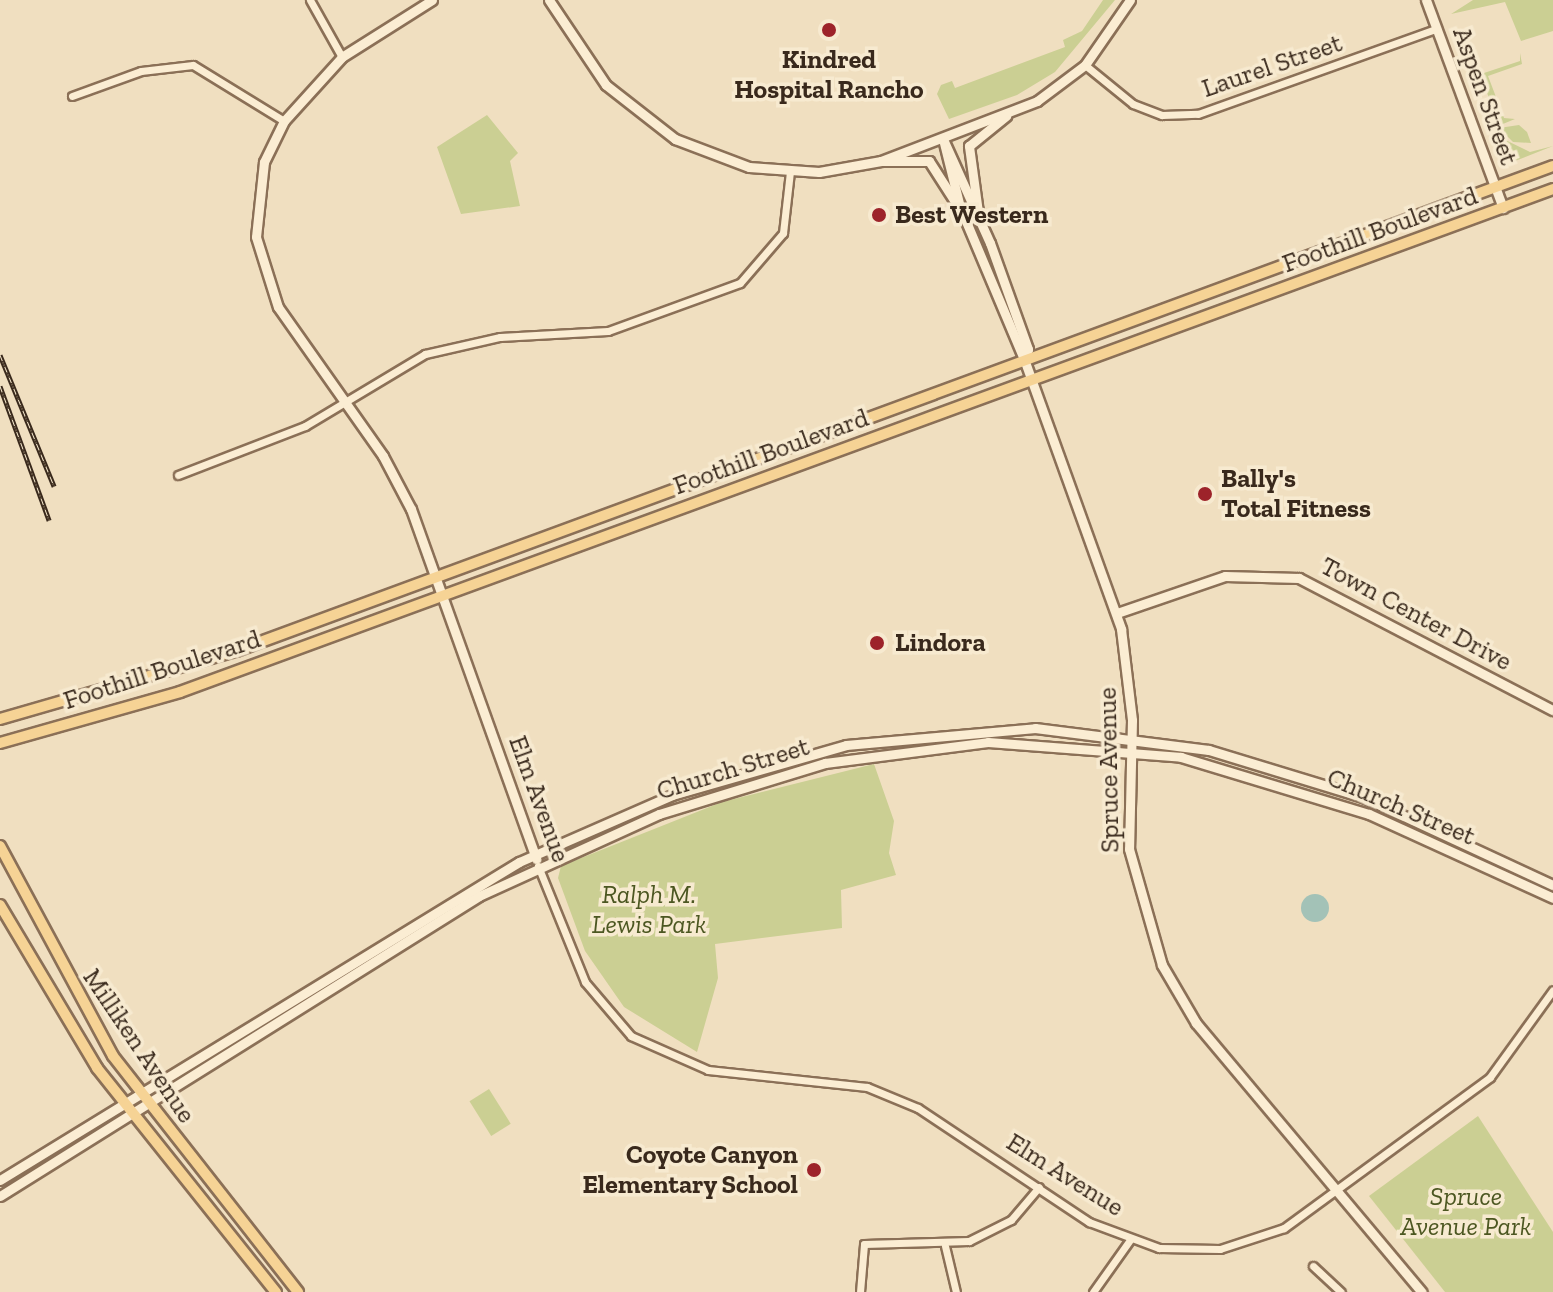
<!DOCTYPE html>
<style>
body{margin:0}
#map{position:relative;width:1553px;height:1292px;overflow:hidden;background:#f0dfc0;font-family:"Zilla Slab",serif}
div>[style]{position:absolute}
.green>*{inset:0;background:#cbcf93;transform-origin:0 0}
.water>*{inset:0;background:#a3c2b7}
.round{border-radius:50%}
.roads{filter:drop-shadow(2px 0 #8b7057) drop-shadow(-2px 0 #8b7057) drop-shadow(0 2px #8b7057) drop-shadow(0 -2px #8b7057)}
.street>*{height:7px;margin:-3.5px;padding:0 3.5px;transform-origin:3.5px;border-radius:3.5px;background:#fbedd3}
.secondary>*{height:9px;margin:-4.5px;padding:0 4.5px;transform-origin:4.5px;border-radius:4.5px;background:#fbedd3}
.primary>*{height:10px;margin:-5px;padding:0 5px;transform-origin:5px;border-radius:5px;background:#f6d395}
.rail>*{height:5px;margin-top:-2.5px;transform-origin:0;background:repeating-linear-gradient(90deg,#f7ead0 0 6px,#39291c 0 12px);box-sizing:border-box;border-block:2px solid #39291c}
.dots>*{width:22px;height:22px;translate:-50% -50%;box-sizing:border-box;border:4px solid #f7ead0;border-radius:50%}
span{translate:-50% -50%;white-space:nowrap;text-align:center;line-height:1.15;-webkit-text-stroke:7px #f7ead0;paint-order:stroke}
.poi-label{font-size:26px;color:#39291c;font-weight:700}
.left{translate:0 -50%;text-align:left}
.right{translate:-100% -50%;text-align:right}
.street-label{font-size:26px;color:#39291c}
.park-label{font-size:26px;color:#4c5721;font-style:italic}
</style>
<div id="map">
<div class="green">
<div style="clip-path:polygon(1103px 0,1115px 0,1055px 72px,1017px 95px,949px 119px,937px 94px,941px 85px,952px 81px,955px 88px,1065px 47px,1063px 40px,1082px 31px)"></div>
<div style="clip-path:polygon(1473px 0,1553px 0,1553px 31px,1521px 41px,1505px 2px,1451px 14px)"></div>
<div style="clip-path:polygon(1520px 53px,1522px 64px,1488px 76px,1504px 118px,1515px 119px,1498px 126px,1481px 74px,1520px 61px)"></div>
<div style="clip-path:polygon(487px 115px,518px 153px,510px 161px,520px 206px,461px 214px,437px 147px)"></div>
<div style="clip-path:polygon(1519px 125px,1527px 132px,1531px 143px,1513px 142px,1499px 128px)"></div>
<div style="clip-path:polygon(1493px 134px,1530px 152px,1553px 146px,1510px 163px)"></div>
<div style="clip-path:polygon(874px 764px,894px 821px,889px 853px,896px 875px,841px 890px,842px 928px,715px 944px,718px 978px,697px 1052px,624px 1007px,585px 951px,558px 878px,561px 866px,722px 802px)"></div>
<div style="left:489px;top:1089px;width:41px;height:23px;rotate:58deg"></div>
<div style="clip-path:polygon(1478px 1116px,1553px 1232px,1553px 1292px,1445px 1292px,1369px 1196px)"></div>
</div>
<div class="water">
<div class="round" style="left:1301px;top:894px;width:28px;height:28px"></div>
</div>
<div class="roads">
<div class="street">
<div style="left:310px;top:0;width:65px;rotate:60.7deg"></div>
<div style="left:1085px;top:65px;width:62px;rotate:39.1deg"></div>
<div style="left:1133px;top:104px;width:31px;rotate:21deg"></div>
<div style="left:1162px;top:115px;width:36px;rotate:-2deg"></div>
<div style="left:1198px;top:114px;width:253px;rotate:-19.7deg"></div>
<div style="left:72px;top:96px;width:73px;rotate:-19.9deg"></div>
<div style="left:141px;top:71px;width:52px;rotate:-6.6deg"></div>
<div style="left:193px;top:65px;width:107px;rotate:31.6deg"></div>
<div style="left:178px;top:475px;width:136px;rotate:-21.1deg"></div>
<div style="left:305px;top:426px;width:140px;rotate:-31deg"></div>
<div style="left:425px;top:354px;width:77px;rotate:-12.8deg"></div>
<div style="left:500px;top:337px;width:108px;rotate:-3.2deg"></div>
<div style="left:608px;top:331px;width:140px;rotate:-20deg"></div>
<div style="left:740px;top:283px;width:66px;rotate:-49.3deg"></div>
<div style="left:783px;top:233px;width:61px;rotate:-83.5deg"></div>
<div style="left:538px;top:866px;width:125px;rotate:67.9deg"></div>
<div style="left:585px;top:982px;width:71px;rotate:49.6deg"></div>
<div style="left:631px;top:1036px;width:84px;rotate:23.8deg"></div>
<div style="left:708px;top:1070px;width:160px;rotate:6.1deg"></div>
<div style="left:867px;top:1087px;width:55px;rotate:22.4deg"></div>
<div style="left:918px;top:1108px;width:206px;rotate:33.7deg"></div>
<div style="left:1089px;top:1222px;width:75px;rotate:20.4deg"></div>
<div style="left:1159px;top:1248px;width:61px;rotate:0.9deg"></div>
<div style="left:1220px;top:1249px;width:67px;rotate:-18.2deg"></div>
<div style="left:1284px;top:1228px;width:255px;rotate:-36.2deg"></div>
<div style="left:1490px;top:1077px;width:107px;rotate:-54.1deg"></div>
<div style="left:945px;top:1246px;width:47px;rotate:76.6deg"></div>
<div style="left:1313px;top:1266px;width:38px;rotate:43deg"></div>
<div style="left:860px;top:1292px;width:48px;rotate:-85.2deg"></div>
<div style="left:864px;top:1244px;width:105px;rotate:-1.6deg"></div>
<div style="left:969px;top:1241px;width:47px;rotate:-26.6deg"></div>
<div style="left:1011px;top:1220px;width:43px;rotate:-49.7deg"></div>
<div style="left:1093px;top:1292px;width:64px;rotate:-54.6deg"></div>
</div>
<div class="secondary">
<div style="left:432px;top:0;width:107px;rotate:147.7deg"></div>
<div style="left:342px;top:57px;width:86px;rotate:132.2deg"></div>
<div style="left:284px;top:121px;width:46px;rotate:116deg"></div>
<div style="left:264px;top:162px;width:75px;rotate:96.1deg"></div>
<div style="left:256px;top:237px;width:73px;rotate:72.6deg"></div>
<div style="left:278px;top:307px;width:182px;rotate:54.8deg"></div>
<div style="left:383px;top:456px;width:60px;rotate:62.2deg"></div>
<div style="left:411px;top:509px;width:372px;rotate:70.3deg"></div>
<div style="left:549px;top:0;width:102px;rotate:56.2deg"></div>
<div style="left:606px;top:85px;width:88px;rotate:38deg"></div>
<div style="left:675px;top:139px;width:79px;rotate:20.7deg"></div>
<div style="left:749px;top:167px;width:70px;rotate:4.1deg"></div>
<div style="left:819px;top:172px;width:63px;rotate:-10.1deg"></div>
<div style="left:881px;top:161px;width:167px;rotate:-21deg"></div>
<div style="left:1037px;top:101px;width:60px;rotate:-36.9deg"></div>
<div style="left:1085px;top:65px;width:79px;rotate:-55.3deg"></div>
<div style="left:1426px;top:0;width:222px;rotate:69.7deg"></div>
<div style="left:943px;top:139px;width:70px;rotate:76deg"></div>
<div style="left:960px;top:207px;width:165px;rotate:67.2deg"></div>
<div style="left:1024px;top:359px;width:287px;rotate:70.2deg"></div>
<div style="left:1121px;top:629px;width:92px;rotate:83.1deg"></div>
<div style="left:1132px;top:720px;width:129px;rotate:91.3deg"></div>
<div style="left:1129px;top:849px;width:121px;rotate:74.1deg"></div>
<div style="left:1162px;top:965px;width:67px;rotate:59.6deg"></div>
<div style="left:1196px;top:1023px;width:351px;rotate:50deg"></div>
<div style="left:943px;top:139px;width:114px;rotate:65.7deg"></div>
<div style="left:990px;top:243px;width:113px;rotate:70.3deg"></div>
<div style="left:1028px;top:349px;width:11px;rotate:112deg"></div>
<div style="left:881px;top:161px;width:48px"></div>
<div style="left:929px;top:161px;width:46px;rotate:57.3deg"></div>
<div style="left:978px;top:212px;width:67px;rotate:-97.8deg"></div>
<div style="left:969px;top:146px;width:48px;rotate:-39deg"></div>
<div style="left:1117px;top:613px;width:114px;rotate:-18.9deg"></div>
<div style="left:1225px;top:576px;width:74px;rotate:1.5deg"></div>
<div style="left:1299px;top:578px;width:286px;rotate:27.5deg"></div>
<div style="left:0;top:1180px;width:609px;rotate:-31.5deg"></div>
<div style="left:519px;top:862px;width:167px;rotate:-23.6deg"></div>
<div style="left:672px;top:795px;width:181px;rotate:-16deg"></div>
<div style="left:846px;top:745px;width:190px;rotate:-5.1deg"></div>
<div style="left:1035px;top:728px;width:175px;rotate:7.2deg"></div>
<div style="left:1209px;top:750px;width:161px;rotate:17deg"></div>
<div style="left:1363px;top:797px;width:209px;rotate:24.9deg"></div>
<div style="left:0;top:1196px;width:565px;rotate:-32.06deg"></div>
<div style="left:479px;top:896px;width:198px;rotate:-24.5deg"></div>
<div style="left:659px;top:814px;width:174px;rotate:-17.1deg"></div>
<div style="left:825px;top:763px;width:164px;rotate:-7.3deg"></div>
<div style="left:988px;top:742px;width:194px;rotate:4.4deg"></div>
<div style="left:1181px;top:757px;width:196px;rotate:16.9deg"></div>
<div style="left:1369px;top:814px;width:202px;rotate:24.5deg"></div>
</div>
<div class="primary">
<div style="left:0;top:719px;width:246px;rotate:-16.1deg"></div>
<div style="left:236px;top:651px;width:1403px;rotate:-20.22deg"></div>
<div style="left:0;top:743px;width:187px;rotate:-15.8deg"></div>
<div style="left:180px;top:692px;width:1462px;rotate:-20.12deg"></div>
<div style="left:0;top:846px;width:238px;rotate:61.7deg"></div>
<div style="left:113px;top:1056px;width:300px;rotate:51.9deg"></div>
<div style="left:0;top:905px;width:190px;rotate:59.2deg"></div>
<div style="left:97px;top:1068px;width:287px;rotate:51.4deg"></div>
</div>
</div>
<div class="rail">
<div style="left:0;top:355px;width:142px;rotate:67.6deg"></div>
<div style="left:0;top:386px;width:143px;rotate:69.9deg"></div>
</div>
<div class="dots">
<div style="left:829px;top:30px;background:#9d232a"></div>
<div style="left:879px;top:215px;background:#9d232a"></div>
<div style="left:1205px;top:494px;background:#9d232a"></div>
<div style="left:877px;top:643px;background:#9d232a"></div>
<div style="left:814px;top:1170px;background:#9d232a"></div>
</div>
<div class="poi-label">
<span style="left:829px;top:75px">Kindred<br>Hospital Rancho</span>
<span class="left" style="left:895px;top:215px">Best Western</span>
<span class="left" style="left:1221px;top:494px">Bally's<br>Total Fitness</span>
<span class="left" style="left:895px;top:643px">Lindora</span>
<span class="right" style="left:798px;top:1170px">Coyote Canyon<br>Elementary School</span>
</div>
<div class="street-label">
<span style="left:1272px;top:66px;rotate:-19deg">Laurel Street</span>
<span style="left:1485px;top:96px;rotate:70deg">Aspen Street</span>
<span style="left:1380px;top:230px;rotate:-20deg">Foothill Boulevard</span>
<span style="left:771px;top:452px;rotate:-20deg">Foothill Boulevard</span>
<span style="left:1416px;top:614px;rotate:28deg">Town Center Drive</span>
<span style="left:162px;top:670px;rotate:-18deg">Foothill Boulevard</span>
<span style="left:733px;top:769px;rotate:-17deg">Church Street</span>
<span style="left:1109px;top:770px;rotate:-91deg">Spruce Avenue</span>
<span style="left:539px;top:799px;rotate:70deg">Elm Avenue</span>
<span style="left:1401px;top:807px;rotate:23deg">Church Street</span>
<span style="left:139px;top:1046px;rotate:56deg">Milliken Avenue</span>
<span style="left:1065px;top:1175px;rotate:32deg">Elm Avenue</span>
</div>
<div class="park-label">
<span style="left:649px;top:910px">Ralph M.<br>Lewis Park</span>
<span style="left:1466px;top:1212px">Spruce<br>Avenue Park</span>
</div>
</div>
